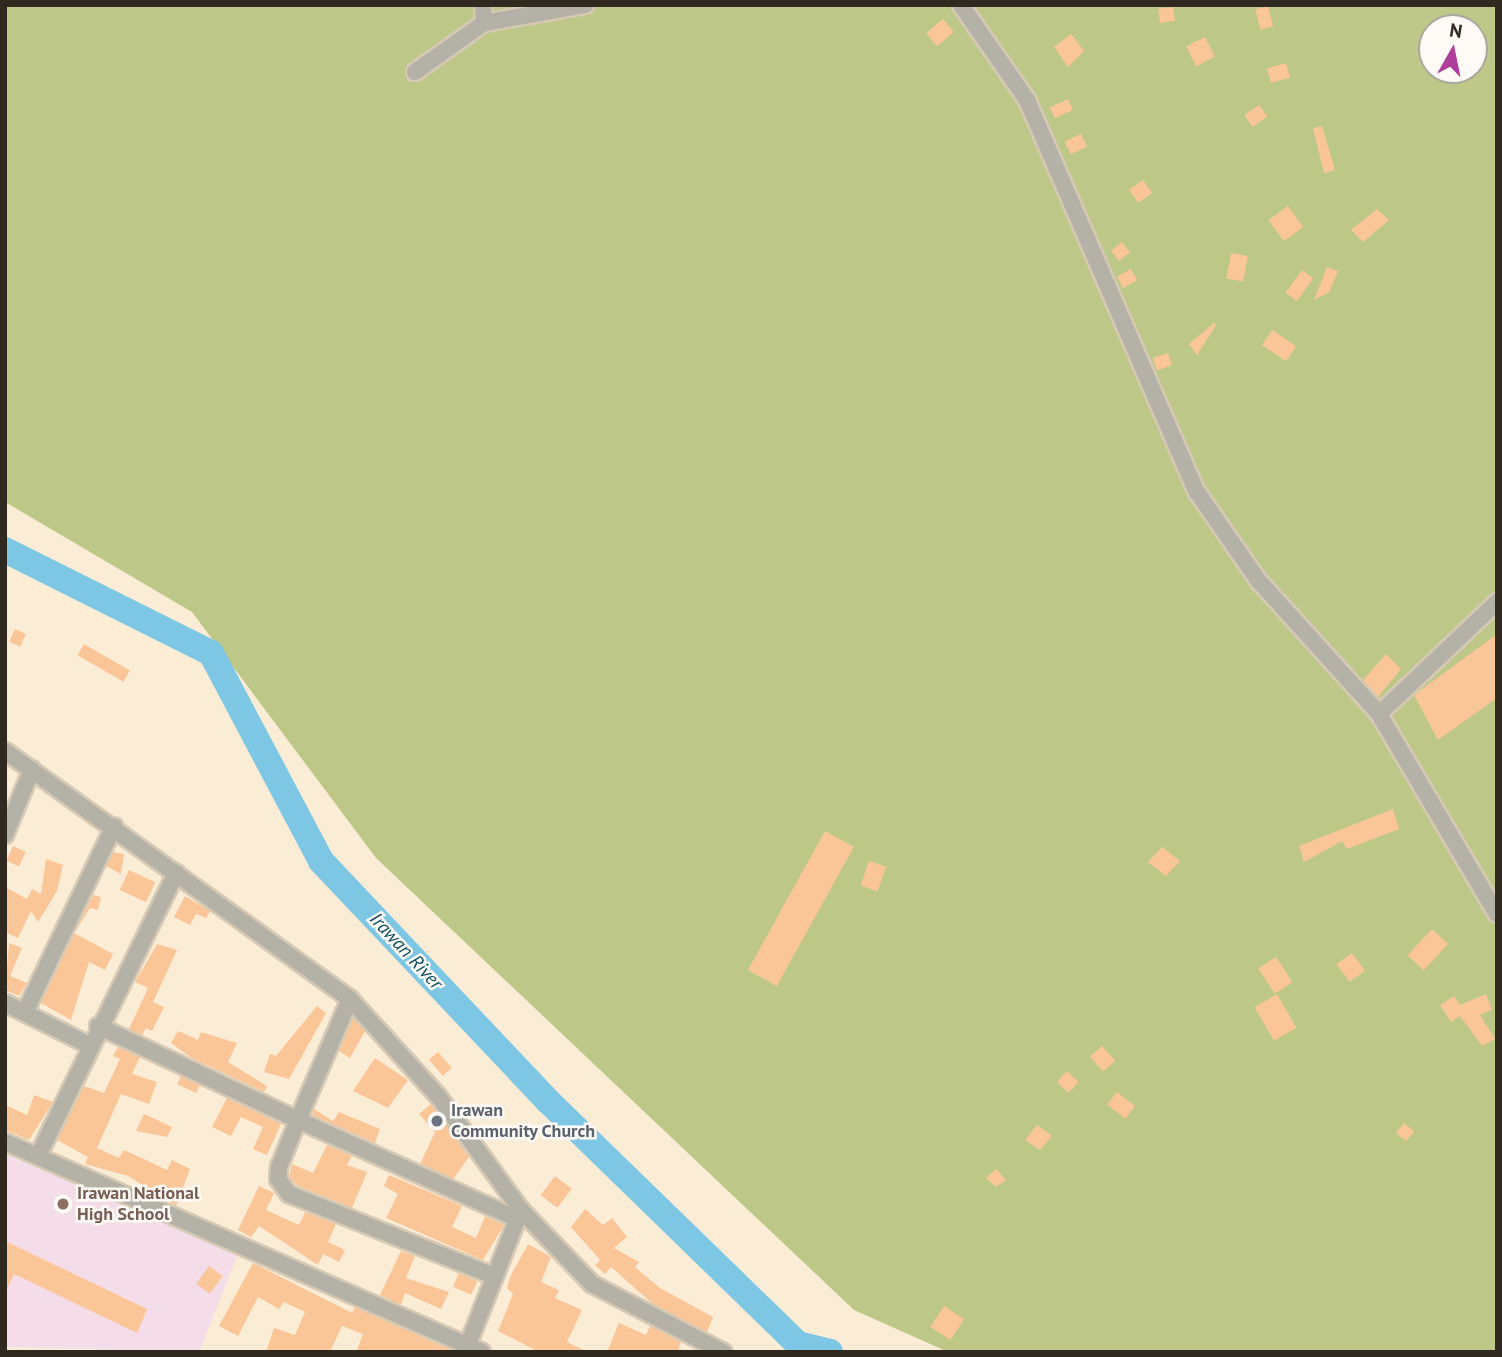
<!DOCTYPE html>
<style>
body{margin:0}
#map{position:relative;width:1502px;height:1357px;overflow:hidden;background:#fbecd5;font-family:"PT Sans",sans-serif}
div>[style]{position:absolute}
.commercial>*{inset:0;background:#f4dde8}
.forest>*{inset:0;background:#bcc788}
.river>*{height:26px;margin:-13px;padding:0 13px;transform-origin:13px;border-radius:13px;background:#7dc6e4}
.building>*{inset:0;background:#fac698;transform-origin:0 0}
.roads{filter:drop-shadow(2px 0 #d6c9b4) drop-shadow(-2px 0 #d6c9b4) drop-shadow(0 2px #d6c9b4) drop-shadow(0 -2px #d6c9b4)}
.minor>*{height:16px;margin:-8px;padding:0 8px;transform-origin:8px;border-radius:8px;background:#b4b1a6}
.dots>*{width:19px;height:19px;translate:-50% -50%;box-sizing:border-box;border:4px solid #fefbf6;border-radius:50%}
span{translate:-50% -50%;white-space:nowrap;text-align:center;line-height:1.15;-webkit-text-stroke:5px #fefbf6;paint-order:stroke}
.worship-label{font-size:18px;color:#5b616d;font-weight:700}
.left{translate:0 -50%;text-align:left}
.education-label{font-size:18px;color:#785e54;font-weight:700}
.water-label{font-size:19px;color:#0e4d61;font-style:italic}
.frame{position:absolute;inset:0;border:7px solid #2f2920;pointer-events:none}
.north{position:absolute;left:1418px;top:14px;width:70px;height:70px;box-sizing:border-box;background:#fefbf6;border:2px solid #aba7a0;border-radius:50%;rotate:9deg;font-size:19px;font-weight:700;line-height:28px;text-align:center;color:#2f2920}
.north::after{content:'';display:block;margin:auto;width:24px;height:32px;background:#ae3e9a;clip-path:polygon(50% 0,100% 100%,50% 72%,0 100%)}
</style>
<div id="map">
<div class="commercial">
<div style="clip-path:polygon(5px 1154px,238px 1254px,199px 1352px,5px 1347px)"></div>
</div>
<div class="forest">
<div style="clip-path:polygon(evenodd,5px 5px,1497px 5px,1497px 1352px,948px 1352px,854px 1310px,376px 858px,192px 612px,5px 502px,5px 5px,1432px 28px,1474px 28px,1474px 70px,1432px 70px,1432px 28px)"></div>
</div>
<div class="river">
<div style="left:5px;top:550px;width:230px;rotate:26.6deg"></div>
<div style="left:211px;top:653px;width:235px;rotate:62.1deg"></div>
<div style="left:321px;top:861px;width:330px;rotate:46.6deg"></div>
<div style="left:548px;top:1101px;width:349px;rotate:44.2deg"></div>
<div style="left:798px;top:1344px;width:33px;rotate:14deg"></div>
</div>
<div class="building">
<div style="left:1268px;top:6px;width:21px;height:13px;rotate:76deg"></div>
<div style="left:1173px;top:7px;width:14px;height:15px;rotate:82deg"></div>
<div style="left:943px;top:19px;width:17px;height:22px;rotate:50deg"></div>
<div style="clip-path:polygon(1071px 34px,1084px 51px,1068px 67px,1054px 47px)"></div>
<div style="left:1205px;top:37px;width:22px;height:21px;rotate:63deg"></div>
<div style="left:1286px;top:63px;width:15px;height:20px;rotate:74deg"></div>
<div style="left:1068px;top:99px;width:12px;height:20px;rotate:66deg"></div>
<div style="left:1259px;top:105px;width:14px;height:18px;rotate:54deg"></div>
<div style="clip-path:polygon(1322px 126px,1335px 170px,1324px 173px,1313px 128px)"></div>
<div style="left:1081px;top:134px;width:14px;height:18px;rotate:65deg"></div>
<div style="left:1143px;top:180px;width:16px;height:17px;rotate:55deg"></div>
<div style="left:1288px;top:206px;width:26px;height:24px;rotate:54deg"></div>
<div style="clip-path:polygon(1377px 209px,1389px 220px,1363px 242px,1351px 230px)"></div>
<div style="left:1122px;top:242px;width:13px;height:14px;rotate:51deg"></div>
<div style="left:1231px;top:253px;width:17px;height:26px;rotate:10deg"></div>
<div style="clip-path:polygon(1327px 267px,1338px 271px,1329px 292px,1314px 300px)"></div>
<div style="left:1131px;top:269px;width:13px;height:16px;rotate:61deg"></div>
<div style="left:1302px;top:270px;width:14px;height:28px;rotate:36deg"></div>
<div style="clip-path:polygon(1214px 323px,1216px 325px,1197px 355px,1189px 344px)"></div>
<div style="left:1272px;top:330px;width:29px;height:18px;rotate:34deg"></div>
<div style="left:1168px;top:353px;width:13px;height:16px;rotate:72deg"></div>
<div style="left:15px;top:629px;width:12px;height:14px;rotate:24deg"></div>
<div style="clip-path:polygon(1497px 634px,1497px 698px,1438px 740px,1414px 695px)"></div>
<div style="left:84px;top:644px;width:53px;height:13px;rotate:30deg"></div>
<div style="clip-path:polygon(1386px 654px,1401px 669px,1378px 697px,1363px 680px)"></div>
<div style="clip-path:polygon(1393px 809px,1399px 829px,1347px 849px,1342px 841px,1304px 862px,1299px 846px)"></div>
<div style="left:825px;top:831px;width:33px;height:159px;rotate:29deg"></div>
<div style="left:13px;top:846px;width:14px;height:16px;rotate:25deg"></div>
<div style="clip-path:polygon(1162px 847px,1180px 861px,1166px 876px,1148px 862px)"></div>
<div style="clip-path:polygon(113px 852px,124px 854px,121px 874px,106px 866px)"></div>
<div style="clip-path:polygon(46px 859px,63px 865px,57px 891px,38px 922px,31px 911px,18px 938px,5px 932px,5px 887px,27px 899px,32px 889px,41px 894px)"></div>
<div style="left:869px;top:861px;width:18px;height:26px;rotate:19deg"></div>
<div style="left:129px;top:870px;width:29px;height:22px;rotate:25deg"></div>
<div style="clip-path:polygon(93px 895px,101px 897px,98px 910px,90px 908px,75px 932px)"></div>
<div style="clip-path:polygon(185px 896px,210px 911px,206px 918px,196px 914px,190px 925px,174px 917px)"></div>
<div style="left:1432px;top:929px;width:22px;height:36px;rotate:43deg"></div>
<div style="clip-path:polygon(74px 933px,113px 954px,105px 970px,89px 962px,71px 1020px,41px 1003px)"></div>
<div style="clip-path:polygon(9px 943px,22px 948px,10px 976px,27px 983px,19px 996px,5px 990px)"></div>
<div style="clip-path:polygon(157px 944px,177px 950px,153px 1002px,164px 1007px,152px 1031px,146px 1028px,142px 1035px,129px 1029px,148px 988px,135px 982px)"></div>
<div style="left:1352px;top:953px;width:22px;height:19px;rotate:54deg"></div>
<div style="left:1276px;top:957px;width:30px;height:21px;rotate:57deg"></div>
<div style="left:1277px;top:994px;width:39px;height:26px;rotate:60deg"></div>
<div style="clip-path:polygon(1486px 994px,1492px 1010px,1480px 1015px,1495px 1039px,1482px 1046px,1460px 1016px,1451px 1022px,1440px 1005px,1454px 996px,1460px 1005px)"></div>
<div style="clip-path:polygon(317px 1006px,326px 1013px,289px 1079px,264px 1072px,270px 1054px,276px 1056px)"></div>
<div style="clip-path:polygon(353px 1018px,365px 1031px,350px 1058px,339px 1051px)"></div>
<div style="clip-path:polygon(178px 1031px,198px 1040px,201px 1032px,237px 1043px,228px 1062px,267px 1086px,264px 1092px,190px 1057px,171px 1043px)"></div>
<div style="left:1102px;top:1046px;width:20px;height:16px;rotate:49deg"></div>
<div style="clip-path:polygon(118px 1047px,140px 1057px,132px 1074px,157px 1082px,149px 1104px,121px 1094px,97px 1148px,119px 1158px,124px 1150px,167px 1170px,172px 1160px,190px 1169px,176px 1206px,128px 1176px,85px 1164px,88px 1157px,57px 1140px,84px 1086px,104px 1093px,120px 1059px,113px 1056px)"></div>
<div style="left:438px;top:1052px;width:21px;height:12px;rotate:49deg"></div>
<div style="clip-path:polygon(375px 1058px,408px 1080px,388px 1108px,353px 1091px)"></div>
<div style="left:1067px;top:1071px;width:16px;height:15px;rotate:43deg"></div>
<div style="left:181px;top:1076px;width:21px;height:9px;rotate:25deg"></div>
<div style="left:1117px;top:1092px;width:23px;height:16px;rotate:38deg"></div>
<div style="clip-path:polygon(34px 1095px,53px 1102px,29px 1140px,5px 1130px,5px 1105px,27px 1115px)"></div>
<div style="clip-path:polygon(227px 1098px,281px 1124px,267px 1155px,253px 1149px,263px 1127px,241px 1117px,231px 1136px,212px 1127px)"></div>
<div style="clip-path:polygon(431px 1104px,469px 1157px,453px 1179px,420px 1164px,435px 1132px,419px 1114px)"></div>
<div style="clip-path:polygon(314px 1109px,333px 1121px,339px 1112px,380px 1129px,375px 1143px,312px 1115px)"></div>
<div style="clip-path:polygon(144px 1114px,172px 1127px,167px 1137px,136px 1131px)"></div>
<div style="left:1404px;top:1123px;width:13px;height:13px;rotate:39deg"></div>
<div style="clip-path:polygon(1037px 1125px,1052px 1136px,1040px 1150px,1025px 1140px)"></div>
<div style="clip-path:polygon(327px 1145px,352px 1156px,347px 1165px,367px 1172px,352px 1208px,296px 1185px,289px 1176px,292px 1164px,313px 1173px)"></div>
<div style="clip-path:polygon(996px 1169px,1006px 1180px,996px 1187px,986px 1178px)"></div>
<div style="clip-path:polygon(389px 1175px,462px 1206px,452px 1227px,476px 1238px,485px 1216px,504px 1225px,483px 1260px,386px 1218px,398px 1194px,384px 1186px)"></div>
<div style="left:555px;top:1176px;width:21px;height:24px;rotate:37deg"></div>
<div style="clip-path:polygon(259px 1186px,274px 1193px,266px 1210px,299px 1225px,305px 1212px,336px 1224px,328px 1242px,345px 1250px,339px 1262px,323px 1254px,318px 1265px,259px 1226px,251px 1237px,238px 1230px)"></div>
<div style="clip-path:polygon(585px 1209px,603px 1225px,612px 1218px,627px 1237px,614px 1248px,639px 1262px,635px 1267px,660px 1288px,713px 1317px,707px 1332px,654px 1305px,611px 1267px,605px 1274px,595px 1265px,600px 1260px,571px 1227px)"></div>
<div style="clip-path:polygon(5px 1241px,147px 1309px,137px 1333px,14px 1274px,5px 1294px)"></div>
<div style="clip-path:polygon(528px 1244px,551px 1257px,541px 1282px,559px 1290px,555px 1298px,582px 1310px,567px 1342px,588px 1352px,539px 1352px,498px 1331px,513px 1294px,507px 1288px,511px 1275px)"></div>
<div style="clip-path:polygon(401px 1251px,415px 1256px,406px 1278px,449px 1292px,441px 1309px,405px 1293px,401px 1305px,380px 1295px)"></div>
<div style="clip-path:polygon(253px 1263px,352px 1313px,355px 1307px,455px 1352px,356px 1352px,363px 1334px,342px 1326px,330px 1352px,266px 1352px,274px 1328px,295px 1335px,305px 1312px,284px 1302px,279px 1309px,258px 1297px,238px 1336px,219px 1326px)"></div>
<div style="left:209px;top:1266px;width:17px;height:22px;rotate:36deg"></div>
<div style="left:459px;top:1273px;width:20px;height:15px;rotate:24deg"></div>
<div style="left:944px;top:1306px;width:24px;height:25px;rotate:33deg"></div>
<div style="clip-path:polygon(619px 1323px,646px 1335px,650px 1326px,681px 1342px,678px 1352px,607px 1352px)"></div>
</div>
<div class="roads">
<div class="minor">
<div style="left:483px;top:5px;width:18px;rotate:87deg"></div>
<div style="left:961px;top:5px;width:116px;rotate:55.2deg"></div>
<div style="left:1027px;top:100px;width:427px;rotate:66.6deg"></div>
<div style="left:1197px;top:492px;width:107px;rotate:55.3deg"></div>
<div style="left:1258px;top:580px;width:181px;rotate:47.9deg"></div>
<div style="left:1379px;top:714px;width:232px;rotate:59.5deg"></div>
<div style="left:415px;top:72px;width:85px;rotate:-35.4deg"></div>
<div style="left:484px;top:23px;width:103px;rotate:-10.1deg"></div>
<div style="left:1379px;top:714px;width:163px;rotate:-43.5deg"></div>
<div style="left:5px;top:751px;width:425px;rotate:35.7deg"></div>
<div style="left:350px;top:999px;width:131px;rotate:47.8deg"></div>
<div style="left:438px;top:1096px;width:141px;rotate:53.9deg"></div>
<div style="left:521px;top:1210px;width:103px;rotate:46.2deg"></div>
<div style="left:592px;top:1284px;width:148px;rotate:27.4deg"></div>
<div style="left:5px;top:835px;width:71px;rotate:-67.8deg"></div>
<div style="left:350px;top:999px;width:132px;rotate:113.3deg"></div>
<div style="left:298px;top:1120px;width:240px;rotate:24.3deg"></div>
<div style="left:5px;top:1003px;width:94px;rotate:26.6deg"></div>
<div style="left:25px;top:1012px;width:206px;rotate:-64.4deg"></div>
<div style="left:98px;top:1026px;width:221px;rotate:25.2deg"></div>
<div style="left:298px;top:1120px;width:51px;rotate:112deg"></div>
<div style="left:279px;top:1167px;width:12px;rotate:95deg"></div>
<div style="left:278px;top:1179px;width:19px;rotate:54deg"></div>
<div style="left:289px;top:1194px;width:221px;rotate:21.8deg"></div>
<div style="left:5px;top:1142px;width:521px;rotate:23.76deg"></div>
<div style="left:38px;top:1156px;width:315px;rotate:-64deg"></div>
<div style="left:465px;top:1352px;width:153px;rotate:-68.5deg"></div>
</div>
</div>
<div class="dots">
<div style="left:437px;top:1121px;background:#6b7280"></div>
<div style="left:63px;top:1204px;background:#8d6e63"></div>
</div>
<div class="worship-label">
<span class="left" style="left:451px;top:1121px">Irawan<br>Community Church</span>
</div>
<div class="education-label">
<span class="left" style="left:77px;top:1204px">Irawan National<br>High School</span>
</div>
<div class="water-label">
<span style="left:406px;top:951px;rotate:47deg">Irawan River</span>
</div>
<div class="frame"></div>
<div class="north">N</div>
</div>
